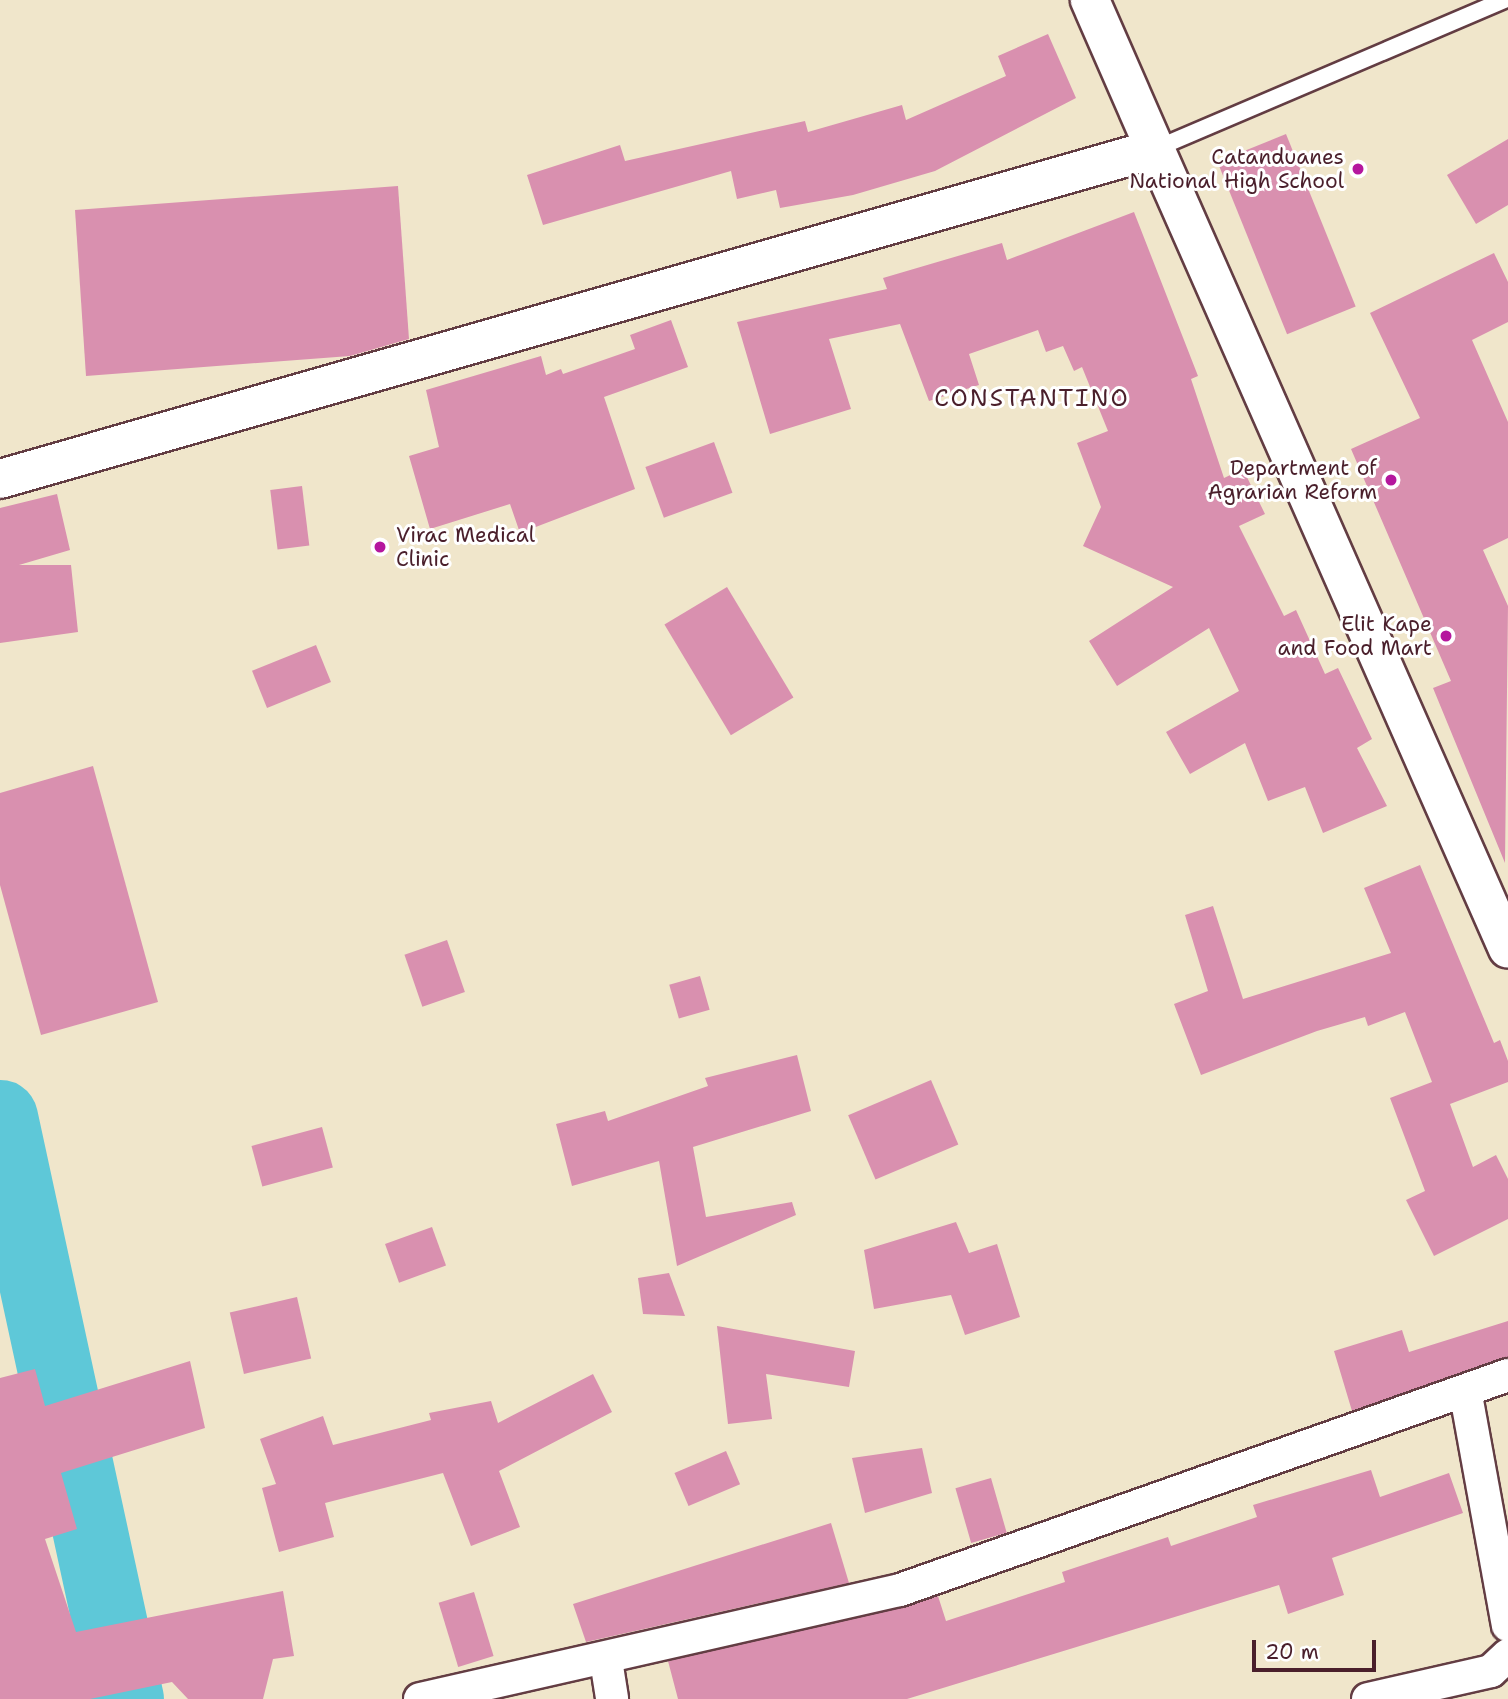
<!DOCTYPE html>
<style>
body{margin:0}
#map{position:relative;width:1508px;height:1699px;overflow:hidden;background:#f0e6cb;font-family:"Shantell Sans",sans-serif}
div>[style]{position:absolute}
.river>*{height:75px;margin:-37.5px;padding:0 37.5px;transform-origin:37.5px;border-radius:37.5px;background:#5ec8d8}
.building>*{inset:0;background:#d990af;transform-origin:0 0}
.roads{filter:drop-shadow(2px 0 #633d43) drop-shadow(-2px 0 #633d43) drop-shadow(0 2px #633d43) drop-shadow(0 -2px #633d43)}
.service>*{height:16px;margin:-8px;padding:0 8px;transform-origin:8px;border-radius:8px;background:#fff}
.minor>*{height:32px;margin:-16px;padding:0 16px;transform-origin:16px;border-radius:16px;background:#fff}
.tertiary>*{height:38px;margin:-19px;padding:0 19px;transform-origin:19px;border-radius:19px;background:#fff}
.secondary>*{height:38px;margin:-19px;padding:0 19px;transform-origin:19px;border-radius:19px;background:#fff}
.dots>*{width:19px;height:19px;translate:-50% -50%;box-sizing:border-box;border:4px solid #fff;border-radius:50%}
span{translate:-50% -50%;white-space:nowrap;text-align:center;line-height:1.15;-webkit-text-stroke:6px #fff;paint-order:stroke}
.poi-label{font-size:21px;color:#4a1f2b}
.right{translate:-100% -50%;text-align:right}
.left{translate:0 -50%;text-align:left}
.quarter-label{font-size:24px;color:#4a1f2b;letter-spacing:2px}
.scale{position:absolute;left:1252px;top:1640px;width:124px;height:32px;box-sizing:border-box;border:4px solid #4a1f2b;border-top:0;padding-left:9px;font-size:21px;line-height:24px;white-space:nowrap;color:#4a1f2b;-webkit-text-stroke:5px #fff;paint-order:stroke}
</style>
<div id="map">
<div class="river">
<div style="left:0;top:1117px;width:595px;rotate:77.78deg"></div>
</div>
<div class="building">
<div style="clip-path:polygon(1048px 34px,1076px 98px,935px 171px,853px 195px,780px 208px,776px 190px,737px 199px,731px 171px,543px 225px,527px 175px,620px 145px,625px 161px,805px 121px,808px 132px,902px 105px,906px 120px,1006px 76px,998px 56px)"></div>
<div style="left:1286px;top:134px;width:186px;height:74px;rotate:68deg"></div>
<div style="clip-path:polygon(1508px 139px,1508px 205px,1476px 224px,1447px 175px)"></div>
<div style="clip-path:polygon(398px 186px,409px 339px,350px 356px,86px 376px,75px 210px)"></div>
<div style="clip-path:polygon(1134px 212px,1198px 376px,1191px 379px,1224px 478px,1243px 469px,1265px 514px,1239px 526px,1284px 616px,1296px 610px,1325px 674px,1338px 668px,1372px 739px,1357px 748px,1387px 806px,1323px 833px,1305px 787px,1268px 801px,1245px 743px,1190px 774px,1166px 732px,1239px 691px,1209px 628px,1117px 686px,1089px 641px,1173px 587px,1083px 546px,1101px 507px,1077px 443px,1108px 431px,1082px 367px,1074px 371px,1063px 346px,1046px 352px,1038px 330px,969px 354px,979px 385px,929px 401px,900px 324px,829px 339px,851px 409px,770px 434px,737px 322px,887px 289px,883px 278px,1002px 243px,1007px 260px)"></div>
<div style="clip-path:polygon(1494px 253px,1508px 282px,1508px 322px,1472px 340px,1508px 422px,1508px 538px,1483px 550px,1508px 606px,1505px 863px,1433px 688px,1451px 681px,1351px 449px,1420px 418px,1370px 313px)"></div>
<div style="clip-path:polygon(671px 320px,688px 367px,604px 397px,635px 489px,520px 533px,510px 504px,430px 529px,409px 456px,439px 447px,426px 390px,541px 356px,546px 375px,561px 369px,563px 374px,635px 349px,630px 335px)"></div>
<div style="left:714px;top:442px;width:54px;height:73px;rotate:70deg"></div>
<div style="left:302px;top:486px;width:60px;height:32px;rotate:83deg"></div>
<div style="clip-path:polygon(57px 494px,70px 550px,19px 565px,71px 565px,78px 632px,0 643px,0 508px)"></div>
<div style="left:727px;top:587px;width:129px;height:73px;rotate:59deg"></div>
<div style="left:316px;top:645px;width:40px;height:69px;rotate:68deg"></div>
<div style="clip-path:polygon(93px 766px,158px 1002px,41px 1035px,0 885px,0 793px)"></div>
<div style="clip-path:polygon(1420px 865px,1494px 1043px,1500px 1040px,1508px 1061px,1508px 1082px,1450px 1104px,1473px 1167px,1496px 1155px,1508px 1179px,1508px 1219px,1434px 1256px,1406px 1200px,1425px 1191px,1390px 1098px,1432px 1082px,1405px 1012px,1368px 1026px,1365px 1017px,1317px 1031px,1201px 1075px,1174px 1004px,1208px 991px,1185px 915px,1213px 906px,1243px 999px,1391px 953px,1364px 888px)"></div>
<div style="left:447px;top:940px;width:55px;height:45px;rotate:71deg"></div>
<div style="left:700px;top:976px;width:35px;height:32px;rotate:74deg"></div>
<div style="clip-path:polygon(797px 1055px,811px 1111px,693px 1147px,706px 1217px,792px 1202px,796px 1215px,677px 1266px,659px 1161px,572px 1186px,556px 1124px,605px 1111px,608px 1121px,708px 1086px,705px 1078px)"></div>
<div style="left:931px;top:1080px;width:70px;height:90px;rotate:67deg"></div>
<div style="left:322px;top:1127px;width:42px;height:73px;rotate:75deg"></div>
<div style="clip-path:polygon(956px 1222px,969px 1253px,997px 1244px,1020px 1317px,965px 1335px,951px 1295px,874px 1309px,864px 1250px)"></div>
<div style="left:432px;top:1227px;width:41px;height:50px;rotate:70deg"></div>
<div style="clip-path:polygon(669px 1273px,685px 1316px,643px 1314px,638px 1278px)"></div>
<div style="left:297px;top:1297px;width:63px;height:69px;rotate:77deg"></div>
<div style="clip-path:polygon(1508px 1321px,1508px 1357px,1352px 1411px,1334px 1351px,1402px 1330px,1409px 1352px)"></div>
<div style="clip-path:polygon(717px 1326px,855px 1351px,849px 1387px,766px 1374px,772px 1419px,728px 1424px)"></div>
<div style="clip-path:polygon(190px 1361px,205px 1428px,61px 1473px,77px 1529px,45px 1539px,76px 1632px,283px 1591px,294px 1656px,273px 1659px,263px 1699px,188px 1699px,172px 1682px,90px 1699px,0 1699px,0 1378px,35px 1369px,45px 1406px)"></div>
<div style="clip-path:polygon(593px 1374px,612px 1412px,499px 1471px,520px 1527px,471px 1546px,443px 1473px,325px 1503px,334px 1537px,279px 1552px,262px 1488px,276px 1484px,260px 1439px,323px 1416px,333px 1445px,431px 1420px,429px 1413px,491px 1401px,498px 1423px)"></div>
<div style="clip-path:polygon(922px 1448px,932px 1493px,865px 1513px,852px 1458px)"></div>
<div style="left:726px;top:1451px;width:36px;height:56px;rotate:67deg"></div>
<div style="clip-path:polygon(1371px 1470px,1380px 1497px,1449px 1473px,1463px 1513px,1332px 1558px,1344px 1595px,1288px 1614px,1279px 1585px,907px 1699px,678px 1699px,668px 1661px,938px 1596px,946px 1621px,1065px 1582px,1062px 1572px,1168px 1537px,1171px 1546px,1257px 1517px,1253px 1505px)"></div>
<div style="left:991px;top:1478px;width:57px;height:37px;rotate:74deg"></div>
<div style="clip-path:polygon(831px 1523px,849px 1583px,586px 1642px,573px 1604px)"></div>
<div style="left:474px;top:1592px;width:67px;height:37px;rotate:73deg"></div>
</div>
<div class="roads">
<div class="service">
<div style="left:1155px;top:149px;width:380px;rotate:-23.1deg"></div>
</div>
<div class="minor">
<div style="left:1466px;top:1395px;width:234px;rotate:79.7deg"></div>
<div style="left:606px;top:1660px;width:39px;rotate:81deg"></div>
<div style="left:420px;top:1699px;width:492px;rotate:-12.8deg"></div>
<div style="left:900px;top:1590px;width:645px;rotate:-19.47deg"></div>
<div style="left:1368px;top:1699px;width:126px;rotate:-12.8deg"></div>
<div style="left:1491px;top:1671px;width:23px;rotate:-43deg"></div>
</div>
<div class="tertiary">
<div style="left:1155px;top:149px;width:874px;rotate:66.19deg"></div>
</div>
<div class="secondary">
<div style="left:0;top:479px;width:1201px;rotate:-15.95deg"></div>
<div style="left:1155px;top:149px;width:163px;rotate:-113.6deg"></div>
</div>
</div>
<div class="dots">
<div style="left:1358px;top:169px;background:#b5179e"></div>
<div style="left:1391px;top:480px;background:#b5179e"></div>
<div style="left:380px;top:547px;background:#b5179e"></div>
<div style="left:1446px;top:636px;background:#b5179e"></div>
</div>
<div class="poi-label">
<span class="right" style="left:1344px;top:169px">Catanduanes<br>National High School</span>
<span class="right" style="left:1377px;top:480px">Department of<br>Agrarian Reform</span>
<span class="left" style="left:396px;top:547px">Virac Medical<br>Clinic</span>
<span class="right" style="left:1432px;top:636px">Elit Kape<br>and Food Mart</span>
</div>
<div class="quarter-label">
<span style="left:1032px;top:399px">CONSTANTINO</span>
</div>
<div class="scale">20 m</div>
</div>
